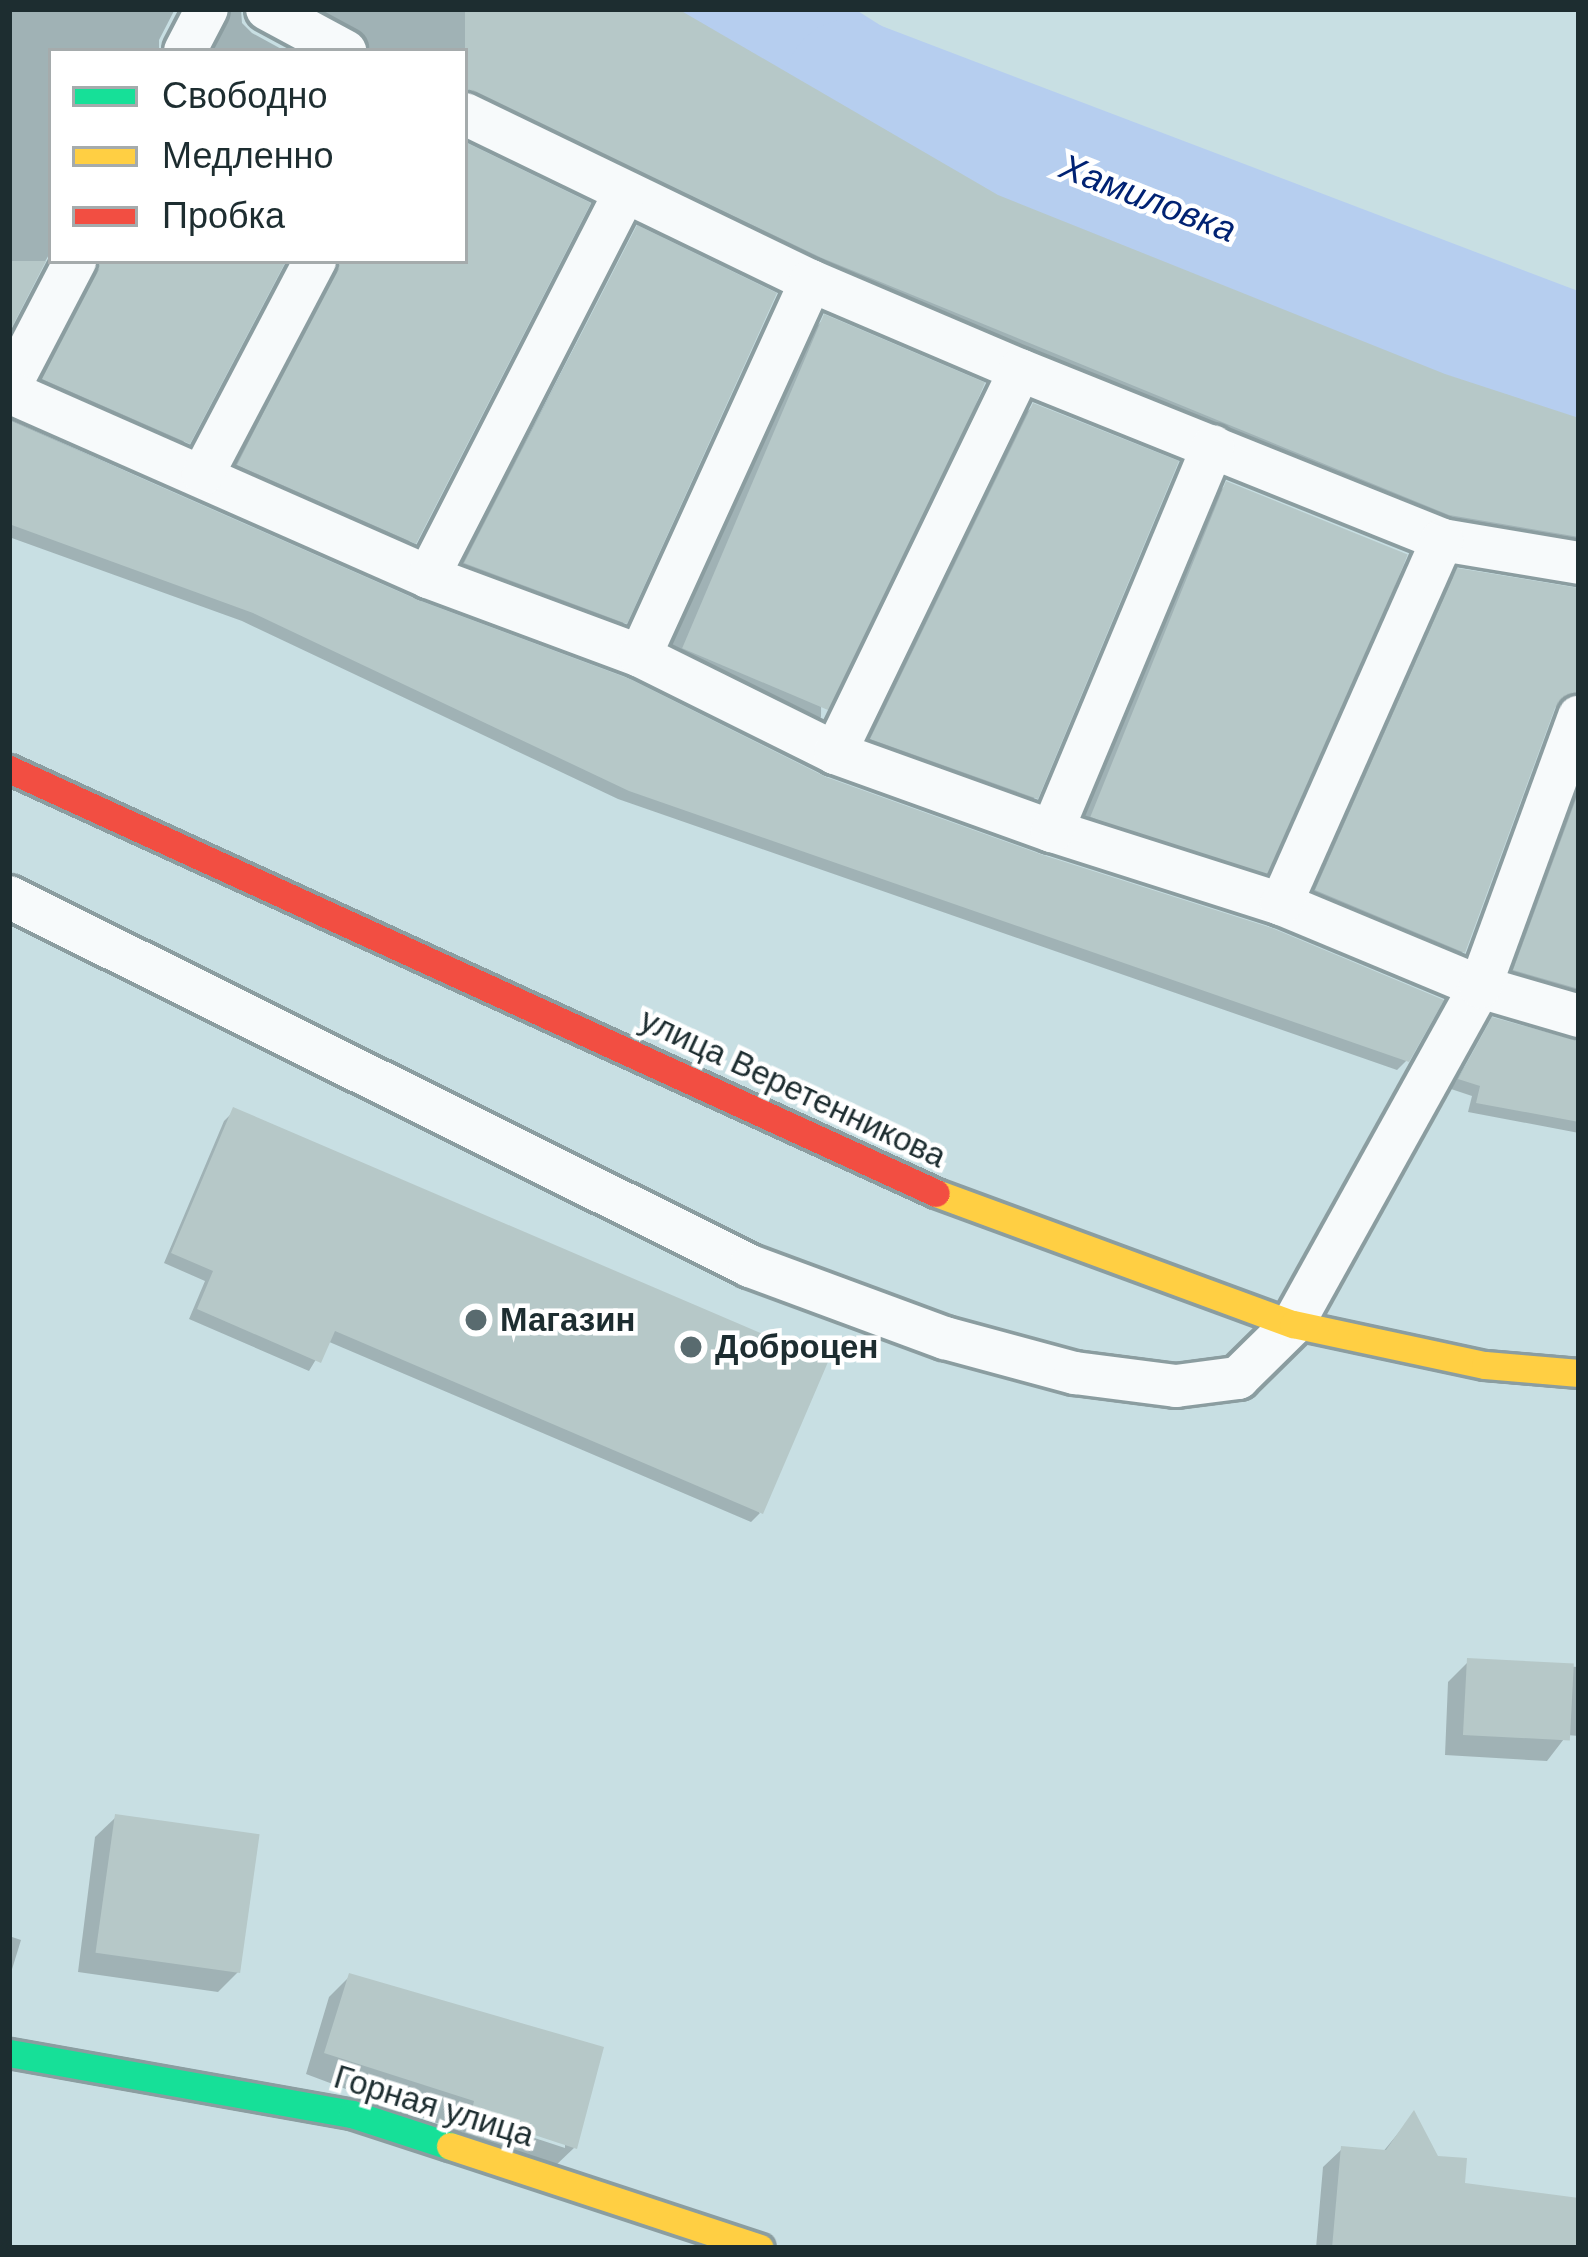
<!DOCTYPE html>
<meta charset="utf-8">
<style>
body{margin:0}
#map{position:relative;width:1588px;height:2257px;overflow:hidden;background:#c8dfe3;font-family:Helvetica,sans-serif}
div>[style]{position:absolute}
.shadow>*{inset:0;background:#0003}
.river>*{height:132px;margin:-66px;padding:0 66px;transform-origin:66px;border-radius:66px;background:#b6ceef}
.building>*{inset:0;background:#b6c8c8;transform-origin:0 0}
.roads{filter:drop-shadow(3px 0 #8b9da0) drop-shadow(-3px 0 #8b9da0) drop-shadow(0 3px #8b9da0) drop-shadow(0 -3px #8b9da0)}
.lane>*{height:42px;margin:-21px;padding:0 21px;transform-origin:21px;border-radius:21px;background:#f7fafb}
.fast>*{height:27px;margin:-13.5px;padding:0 13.5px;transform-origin:13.5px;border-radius:13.5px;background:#16e098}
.slow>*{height:27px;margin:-13.5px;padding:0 13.5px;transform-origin:13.5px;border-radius:13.5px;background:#ffcf43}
.jam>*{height:27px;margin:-13.5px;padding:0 13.5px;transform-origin:13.5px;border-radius:13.5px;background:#f24e42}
.dots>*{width:33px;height:33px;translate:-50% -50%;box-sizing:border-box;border:6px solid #fff;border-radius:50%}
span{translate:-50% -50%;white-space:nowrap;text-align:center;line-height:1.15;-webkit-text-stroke:9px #fff;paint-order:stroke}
.street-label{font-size:33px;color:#1d2d30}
.poi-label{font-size:33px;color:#1d2d30;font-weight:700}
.left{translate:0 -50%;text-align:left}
.water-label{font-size:36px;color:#002273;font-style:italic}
.frame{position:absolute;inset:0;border:12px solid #1d2d30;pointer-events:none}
.legend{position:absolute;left:48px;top:48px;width:420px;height:216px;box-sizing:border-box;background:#fff;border:3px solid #a5abac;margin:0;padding:15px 21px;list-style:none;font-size:36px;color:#1d2d30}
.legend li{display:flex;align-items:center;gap:24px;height:60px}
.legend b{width:60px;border:3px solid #a5abac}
</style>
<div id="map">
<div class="shadow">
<div style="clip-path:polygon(9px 9px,175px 9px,159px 40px,159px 51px,51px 51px,51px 251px,9px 326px)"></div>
<div style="clip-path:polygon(220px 9px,241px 9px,242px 23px,252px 33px,285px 51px,211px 51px,221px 33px)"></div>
<div style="clip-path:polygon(291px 9px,672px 9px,997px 198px,1444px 376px,1579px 421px,1579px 551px,1438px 524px,1019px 355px,465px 100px,465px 51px,359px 51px)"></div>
<div style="clip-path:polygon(465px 143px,587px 204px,404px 552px,229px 475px,329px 285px,328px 261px,465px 261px)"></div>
<div style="clip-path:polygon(637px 229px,624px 622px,614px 632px,456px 573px)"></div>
<div style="clip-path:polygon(88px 261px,283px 261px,178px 452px,35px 389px,89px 284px)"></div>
<div style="clip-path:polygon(825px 318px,821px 717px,811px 727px,666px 654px,815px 328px)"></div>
<div style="clip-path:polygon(1033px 406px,1035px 797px,1025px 807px,863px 748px,1023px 416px)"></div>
<div style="clip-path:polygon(9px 419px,417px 603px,1407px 1060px,1397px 1070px,618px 799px,242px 621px,9px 537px)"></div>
<div style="clip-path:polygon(1227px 484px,1264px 871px,1254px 881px,1079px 825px,1217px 494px)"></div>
<div style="clip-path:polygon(1458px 572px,1579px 589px,1579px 703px,1561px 701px,1552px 709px,1463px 952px,1453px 961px,1307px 901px,1448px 582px)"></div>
<div style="clip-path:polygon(1579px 780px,1579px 1003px,1506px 980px)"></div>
<div style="clip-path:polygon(1493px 1021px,1579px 1042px,1579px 1133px,1468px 1112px,1472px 1096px,1451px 1089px)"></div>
<div style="clip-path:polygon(234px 1111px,760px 1513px,751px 1522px,327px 1341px,309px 1371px,189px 1319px,205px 1281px,164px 1263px,224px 1121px)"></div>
<div style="clip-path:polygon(1468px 1662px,1579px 1667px,1579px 1736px,1567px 1735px,1547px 1761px,1445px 1755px,1448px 1682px)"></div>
<div style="clip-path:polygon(116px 1817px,239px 1971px,218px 1992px,78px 1972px,95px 1837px)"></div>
<div style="clip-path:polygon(9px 1936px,21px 1940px,9px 1979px)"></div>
<div style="clip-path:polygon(evenodd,350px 1976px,575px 2147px,554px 2167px,306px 2074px,329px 1997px,350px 1976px,458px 2106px,565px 2141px,565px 2148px,456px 2112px,458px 2106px)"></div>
<div style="clip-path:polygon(1413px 2115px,1437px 2159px,1461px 2185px,1579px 2201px,1579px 2248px,1316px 2248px,1323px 2167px,1342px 2149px,1382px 2153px)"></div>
</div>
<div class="river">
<div style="left:731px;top:9px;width:142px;rotate:32.3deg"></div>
<div style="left:851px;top:85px;width:779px;rotate:20.83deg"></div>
</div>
<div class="building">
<div style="clip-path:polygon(465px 9px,678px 9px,998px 195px,1445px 374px,1579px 418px,1579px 537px,1449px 515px,822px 258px,465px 89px)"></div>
<div style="clip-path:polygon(465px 142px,591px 203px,416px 544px,237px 465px,340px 261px,465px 261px)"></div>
<div style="clip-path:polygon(637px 225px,777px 293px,627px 624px,464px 563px)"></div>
<div style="clip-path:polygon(9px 261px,46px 261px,9px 333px)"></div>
<div style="clip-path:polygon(100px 261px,286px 261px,190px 444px,42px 379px)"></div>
<div style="left:824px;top:314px;width:175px;height:363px;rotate:23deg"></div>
<div style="clip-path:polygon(1033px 403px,1179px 461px,1038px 799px,870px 739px)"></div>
<div style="clip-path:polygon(9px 420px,418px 600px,630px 679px,826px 777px,1043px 855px,1272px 928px,1444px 1000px,1409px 1062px,629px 791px,253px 613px,9px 524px)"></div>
<div style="left:1226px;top:481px;width:196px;height:362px;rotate:22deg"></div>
<div style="clip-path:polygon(1457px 568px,1579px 588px,1579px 692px,1564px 697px,1555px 708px,1465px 953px,1315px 890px)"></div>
<div style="clip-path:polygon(1579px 791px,1579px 989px,1513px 970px)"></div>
<div style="clip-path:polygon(1492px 1017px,1579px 1041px,1579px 1122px,1476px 1103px,1480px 1086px,1458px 1079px)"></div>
<div style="clip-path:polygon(233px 1107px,828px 1362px,763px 1514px,335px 1331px,321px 1363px,197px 1309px,213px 1271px,171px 1253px)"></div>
<div style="left:1467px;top:1658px;width:107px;height:77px;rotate:3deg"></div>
<div style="left:115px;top:1814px;width:146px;height:140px;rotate:8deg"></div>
<div style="clip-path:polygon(349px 1973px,604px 2047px,577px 2149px,471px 2114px,474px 2101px,324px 2053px)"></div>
<div style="clip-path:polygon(1414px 2110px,1438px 2156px,1467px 2158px,1465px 2183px,1579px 2198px,1579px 2248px,1332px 2248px,1341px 2146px,1386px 2150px)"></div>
</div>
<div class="roads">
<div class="lane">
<div style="left:267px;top:9px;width:89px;rotate:28.3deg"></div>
<div style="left:185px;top:51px;width:47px;rotate:-62.4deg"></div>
<div style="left:465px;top:114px;width:384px;rotate:25.8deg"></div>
<div style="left:811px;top:281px;width:227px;rotate:23.1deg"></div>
<div style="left:1020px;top:370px;width:455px;rotate:21.9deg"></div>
<div style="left:1442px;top:540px;width:139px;rotate:9.5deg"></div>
<div style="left:9px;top:388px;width:143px;rotate:-62.5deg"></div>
<div style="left:9px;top:392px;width:458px;rotate:23.8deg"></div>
<div style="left:428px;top:577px;width:226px;rotate:20.4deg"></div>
<div style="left:640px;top:656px;width:218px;rotate:26.4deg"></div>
<div style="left:835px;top:753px;width:231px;rotate:19.8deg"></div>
<div style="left:1052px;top:831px;width:240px;rotate:17.7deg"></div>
<div style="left:1281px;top:904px;width:216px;rotate:22.6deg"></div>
<div style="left:1480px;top:987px;width:103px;rotate:16.3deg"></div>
<div style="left:203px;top:474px;width:241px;rotate:-62.3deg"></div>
<div style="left:428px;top:577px;width:430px;rotate:-62.9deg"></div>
<div style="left:640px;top:656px;width:412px;rotate:-65.5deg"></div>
<div style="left:835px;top:753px;width:425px;rotate:-64.2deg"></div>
<div style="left:1052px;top:831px;width:417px;rotate:-67.3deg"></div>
<div style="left:9px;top:897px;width:828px;rotate:26.47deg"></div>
<div style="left:750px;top:1266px;width:208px;rotate:20.3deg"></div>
<div style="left:945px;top:1338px;width:135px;rotate:15.1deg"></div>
<div style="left:1075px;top:1373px;width:102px;rotate:7.3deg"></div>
<div style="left:1176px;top:1386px;width:63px;rotate:-7.4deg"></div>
<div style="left:1238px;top:1378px;width:77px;rotate:-44.5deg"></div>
<div style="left:1293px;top:1324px;width:385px;rotate:-61deg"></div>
<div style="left:1480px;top:987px;width:288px;rotate:-69.9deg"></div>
<div style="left:1281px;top:904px;width:398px;rotate:-66.1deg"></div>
</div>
<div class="fast">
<div style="left:9px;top:2053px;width:348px;rotate:10.1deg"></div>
<div style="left:352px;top:2114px;width:103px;rotate:18.1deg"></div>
</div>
<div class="slow">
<div style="left:936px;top:1193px;width:380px;rotate:20.2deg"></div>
<div style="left:1293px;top:1324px;width:196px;rotate:12.1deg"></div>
<div style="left:1485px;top:1365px;width:94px;rotate:4.9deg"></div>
<div style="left:450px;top:2146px;width:326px;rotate:18.2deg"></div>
</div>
<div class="jam">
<div style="left:9px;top:769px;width:1019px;rotate:24.58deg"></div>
</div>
</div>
<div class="dots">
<div style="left:476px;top:1320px;background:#596b6f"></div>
<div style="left:691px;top:1347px;background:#596b6f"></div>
</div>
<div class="street-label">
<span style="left:793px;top:1088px;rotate:25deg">улица Веретенникова</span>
<span style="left:434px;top:2106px;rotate:17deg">Горная улица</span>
</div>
<div class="poi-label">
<span class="left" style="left:500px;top:1320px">Магазин</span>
<span class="left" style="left:715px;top:1347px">Доброцен</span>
</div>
<div class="water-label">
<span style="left:1148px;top:198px;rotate:21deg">Хамиловка</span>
</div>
<div class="frame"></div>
<ul class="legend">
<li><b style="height:15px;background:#16e098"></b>Свободно</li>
<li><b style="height:15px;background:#ffcf43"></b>Медленно</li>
<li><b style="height:15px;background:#f24e42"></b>Пробка</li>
</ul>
</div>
